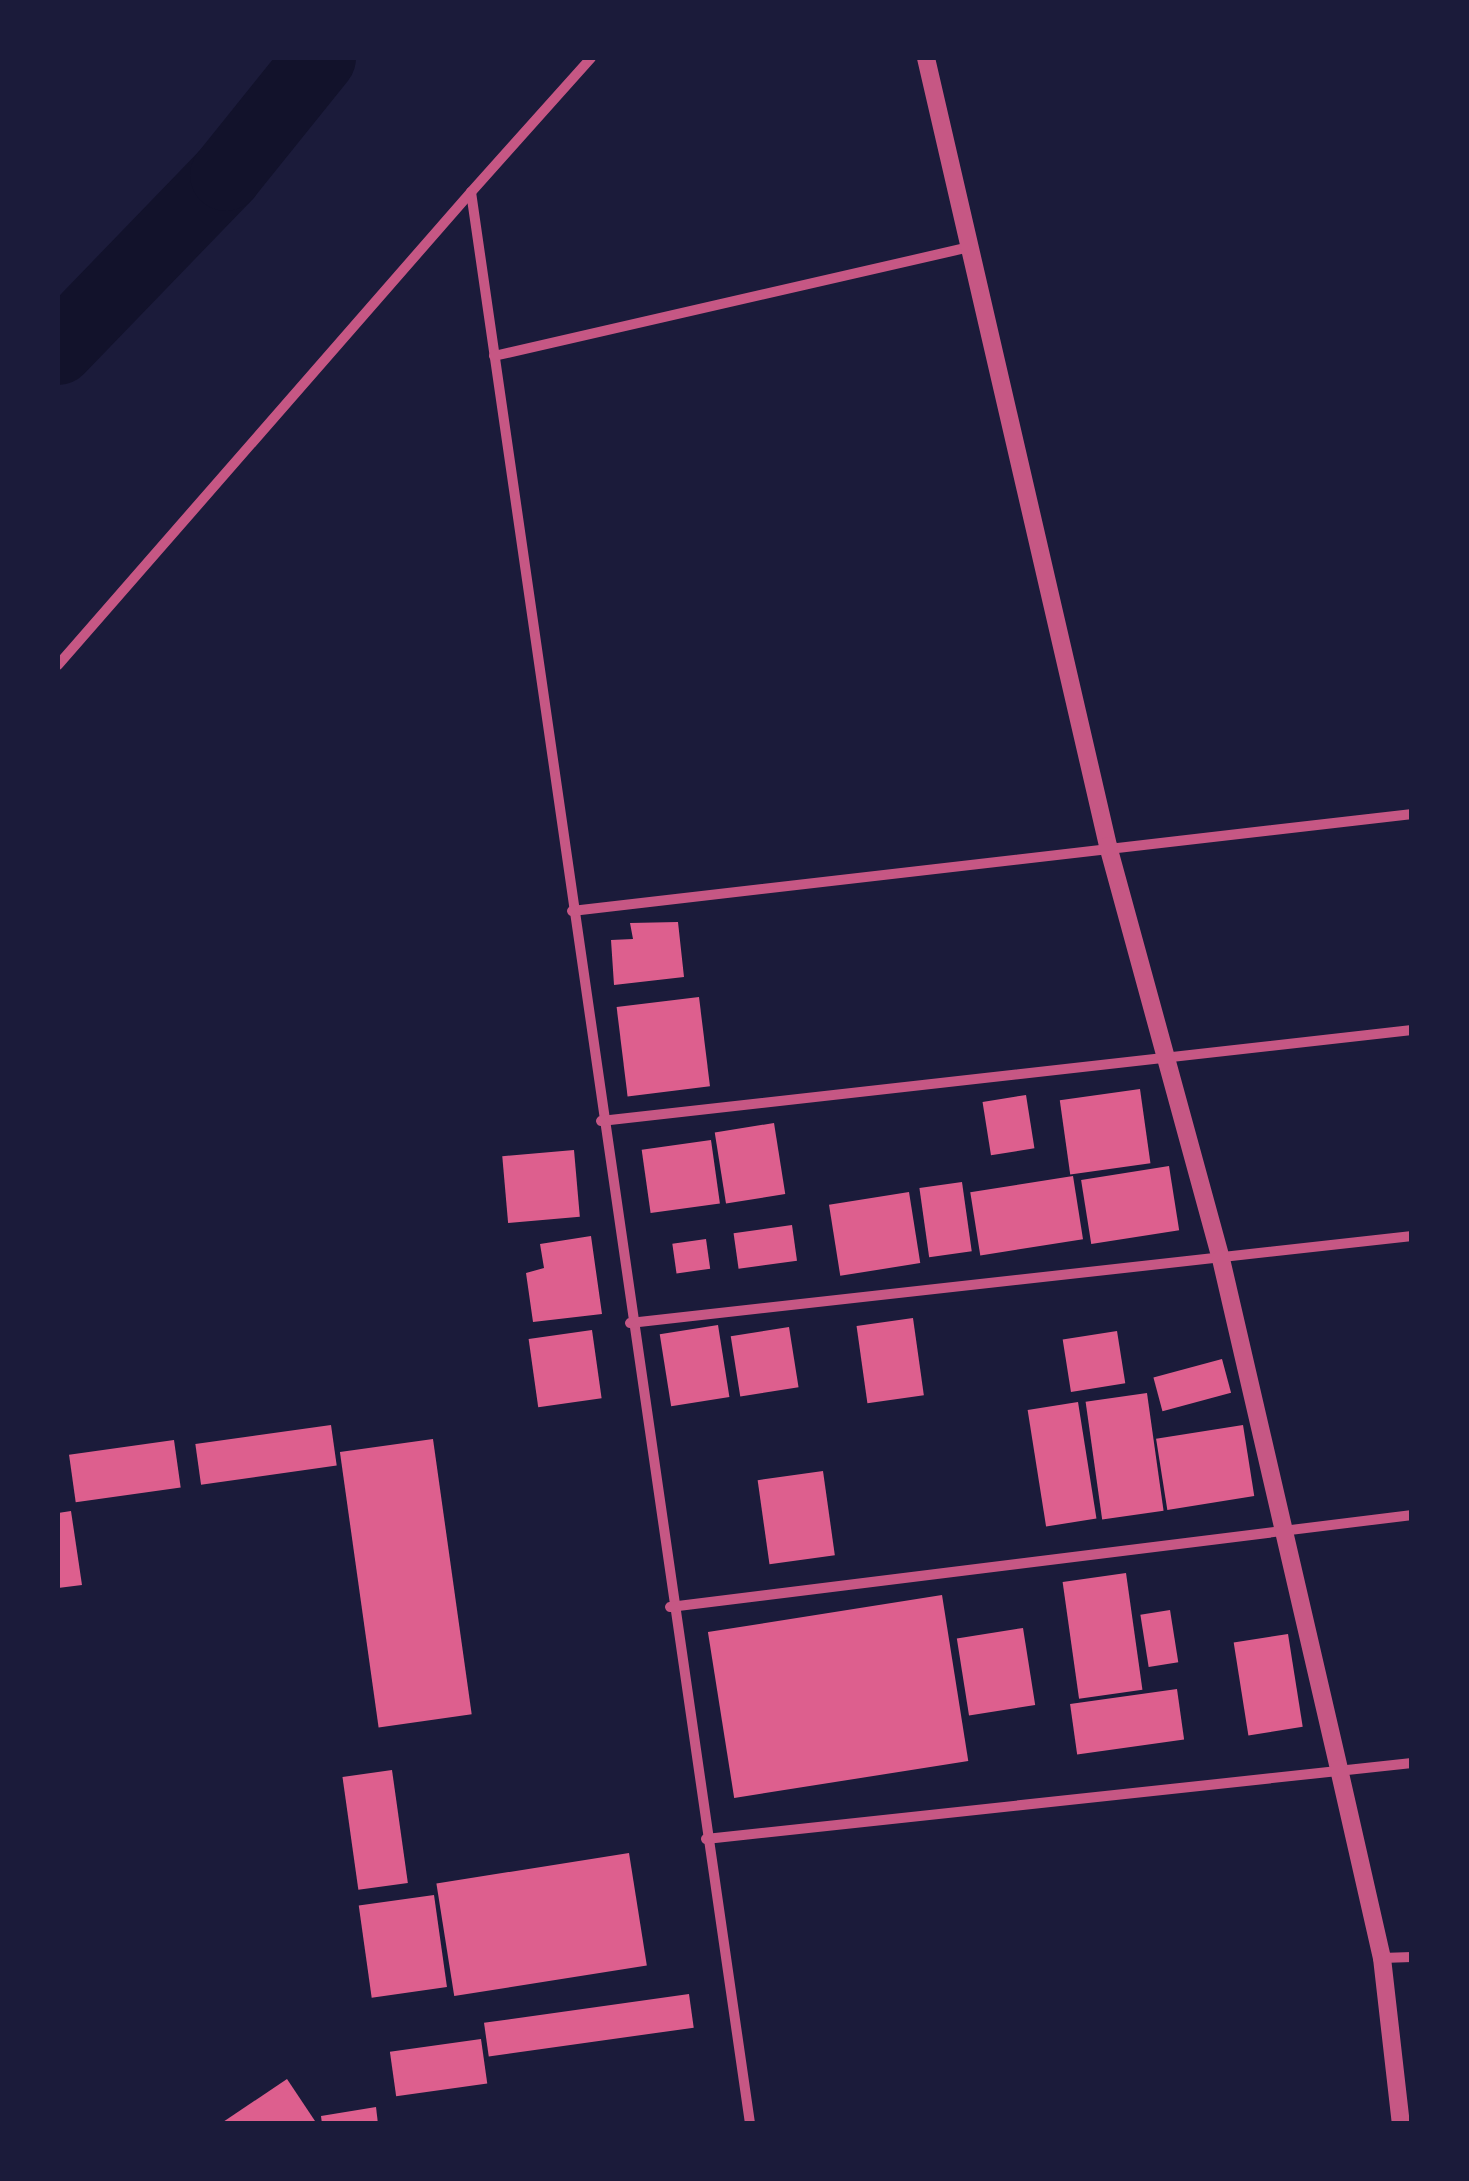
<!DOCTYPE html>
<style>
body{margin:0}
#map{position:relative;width:1469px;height:2181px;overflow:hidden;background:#1b1b3a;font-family:Literata,serif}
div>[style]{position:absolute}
.river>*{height:72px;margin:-36px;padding:0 36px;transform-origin:36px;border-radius:36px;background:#12122b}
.building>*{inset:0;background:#dd5f8e;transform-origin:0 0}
.minor>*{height:10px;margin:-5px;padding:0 5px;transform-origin:5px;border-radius:5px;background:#c65784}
.tertiary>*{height:18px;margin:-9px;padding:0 9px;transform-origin:9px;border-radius:9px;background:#c65784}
span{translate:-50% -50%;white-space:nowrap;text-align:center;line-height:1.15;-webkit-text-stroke:8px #1b1b3a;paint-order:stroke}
.frame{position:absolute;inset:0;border:60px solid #1b1b3a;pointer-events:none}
</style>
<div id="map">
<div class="river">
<div style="left:58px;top:349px;width:242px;rotate:-46deg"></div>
<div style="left:226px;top:175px;width:150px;rotate:-51.2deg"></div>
</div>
<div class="building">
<div style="clip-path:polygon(678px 922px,684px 977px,614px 985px,611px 940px,633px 939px,630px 923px)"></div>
<div style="left:699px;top:997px;width:90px;height:83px;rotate:83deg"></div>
<div style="left:1140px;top:1089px;width:75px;height:81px;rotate:82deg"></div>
<div style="left:1026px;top:1095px;width:54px;height:44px;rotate:81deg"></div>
<div style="left:774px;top:1123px;width:72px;height:60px;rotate:81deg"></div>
<div style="left:711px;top:1140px;width:64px;height:70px;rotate:82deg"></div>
<div style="left:574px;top:1150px;width:67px;height:72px;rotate:85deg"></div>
<div style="left:1169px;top:1166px;width:65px;height:89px;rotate:81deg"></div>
<div style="left:1073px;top:1176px;width:64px;height:104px;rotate:81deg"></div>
<div style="left:962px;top:1182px;width:70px;height:43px;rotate:82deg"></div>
<div style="left:909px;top:1192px;width:72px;height:81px;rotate:81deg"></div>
<div style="left:792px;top:1225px;width:36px;height:59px;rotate:82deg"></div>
<div style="clip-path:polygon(591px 1236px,602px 1314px,533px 1322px,526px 1273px,544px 1268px,540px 1244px)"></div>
<div style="left:706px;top:1239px;width:30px;height:34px;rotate:82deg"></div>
<div style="left:913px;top:1318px;width:78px;height:57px;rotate:82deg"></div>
<div style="left:718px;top:1325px;width:73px;height:59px;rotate:81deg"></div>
<div style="left:789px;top:1327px;width:61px;height:59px;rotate:81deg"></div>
<div style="left:592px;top:1330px;width:69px;height:64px;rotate:82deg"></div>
<div style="left:1117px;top:1331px;width:53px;height:55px;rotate:81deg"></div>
<div style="left:1222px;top:1359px;width:35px;height:71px;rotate:75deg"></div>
<div style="left:1147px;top:1393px;width:119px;height:62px;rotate:82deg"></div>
<div style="left:1078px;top:1402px;width:118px;height:51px;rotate:81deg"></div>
<div style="left:331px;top:1425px;width:41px;height:137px;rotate:82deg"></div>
<div style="left:1243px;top:1425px;width:72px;height:88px;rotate:81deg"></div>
<div style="left:433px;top:1439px;width:278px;height:94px;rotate:82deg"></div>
<div style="left:174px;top:1440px;width:48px;height:106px;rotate:82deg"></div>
<div style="left:823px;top:1471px;width:85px;height:66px;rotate:82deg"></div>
<div style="clip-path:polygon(71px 1511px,82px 1585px,58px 1588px,58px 1513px)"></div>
<div style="left:1126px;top:1573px;width:118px;height:64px;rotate:82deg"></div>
<div style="left:942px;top:1595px;width:168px;height:237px;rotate:81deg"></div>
<div style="left:1170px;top:1610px;width:53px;height:30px;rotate:81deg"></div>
<div style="left:1023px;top:1628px;width:78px;height:67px;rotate:81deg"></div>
<div style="left:1288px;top:1634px;width:94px;height:55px;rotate:81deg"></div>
<div style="left:1177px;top:1689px;width:51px;height:108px;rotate:82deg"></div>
<div style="left:392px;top:1770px;width:114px;height:50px;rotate:82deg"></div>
<div style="left:629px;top:1853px;width:114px;height:195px;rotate:81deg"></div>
<div style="left:434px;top:1895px;width:93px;height:76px;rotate:82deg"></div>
<div style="left:689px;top:1994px;width:34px;height:207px;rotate:82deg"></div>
<div style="left:481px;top:2039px;width:45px;height:92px;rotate:82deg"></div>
<div style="clip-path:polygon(287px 2079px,317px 2124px,220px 2124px)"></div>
<div style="clip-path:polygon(376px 2107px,378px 2124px,322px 2124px,321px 2116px)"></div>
</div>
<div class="minor">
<div style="left:591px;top:58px;width:180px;rotate:131.8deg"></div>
<div style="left:471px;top:192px;width:1952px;rotate:81.78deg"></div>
<div style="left:494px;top:356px;width:485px;rotate:-12.9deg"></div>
<div style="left:58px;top:665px;width:628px;rotate:-48.87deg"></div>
<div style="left:572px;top:911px;width:846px;rotate:-6.59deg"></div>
<div style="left:601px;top:1121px;width:816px;rotate:-6.4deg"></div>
<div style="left:630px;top:1323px;width:787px;rotate:-6.35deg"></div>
<div style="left:670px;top:1607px;width:748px;rotate:-7.07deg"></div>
<div style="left:706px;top:1839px;width:710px;rotate:-6.14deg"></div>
<div style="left:1382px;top:1958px;width:30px;rotate:-2deg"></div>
</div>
<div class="tertiary">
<div style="left:926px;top:58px;width:809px;rotate:76.99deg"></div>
<div style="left:1108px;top:846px;width:428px;rotate:74.7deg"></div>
<div style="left:1221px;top:1259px;width:523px;rotate:76.97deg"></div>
<div style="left:1339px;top:1769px;width:194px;rotate:77.2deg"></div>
<div style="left:1382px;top:1958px;width:167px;rotate:83.5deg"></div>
</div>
<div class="frame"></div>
</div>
